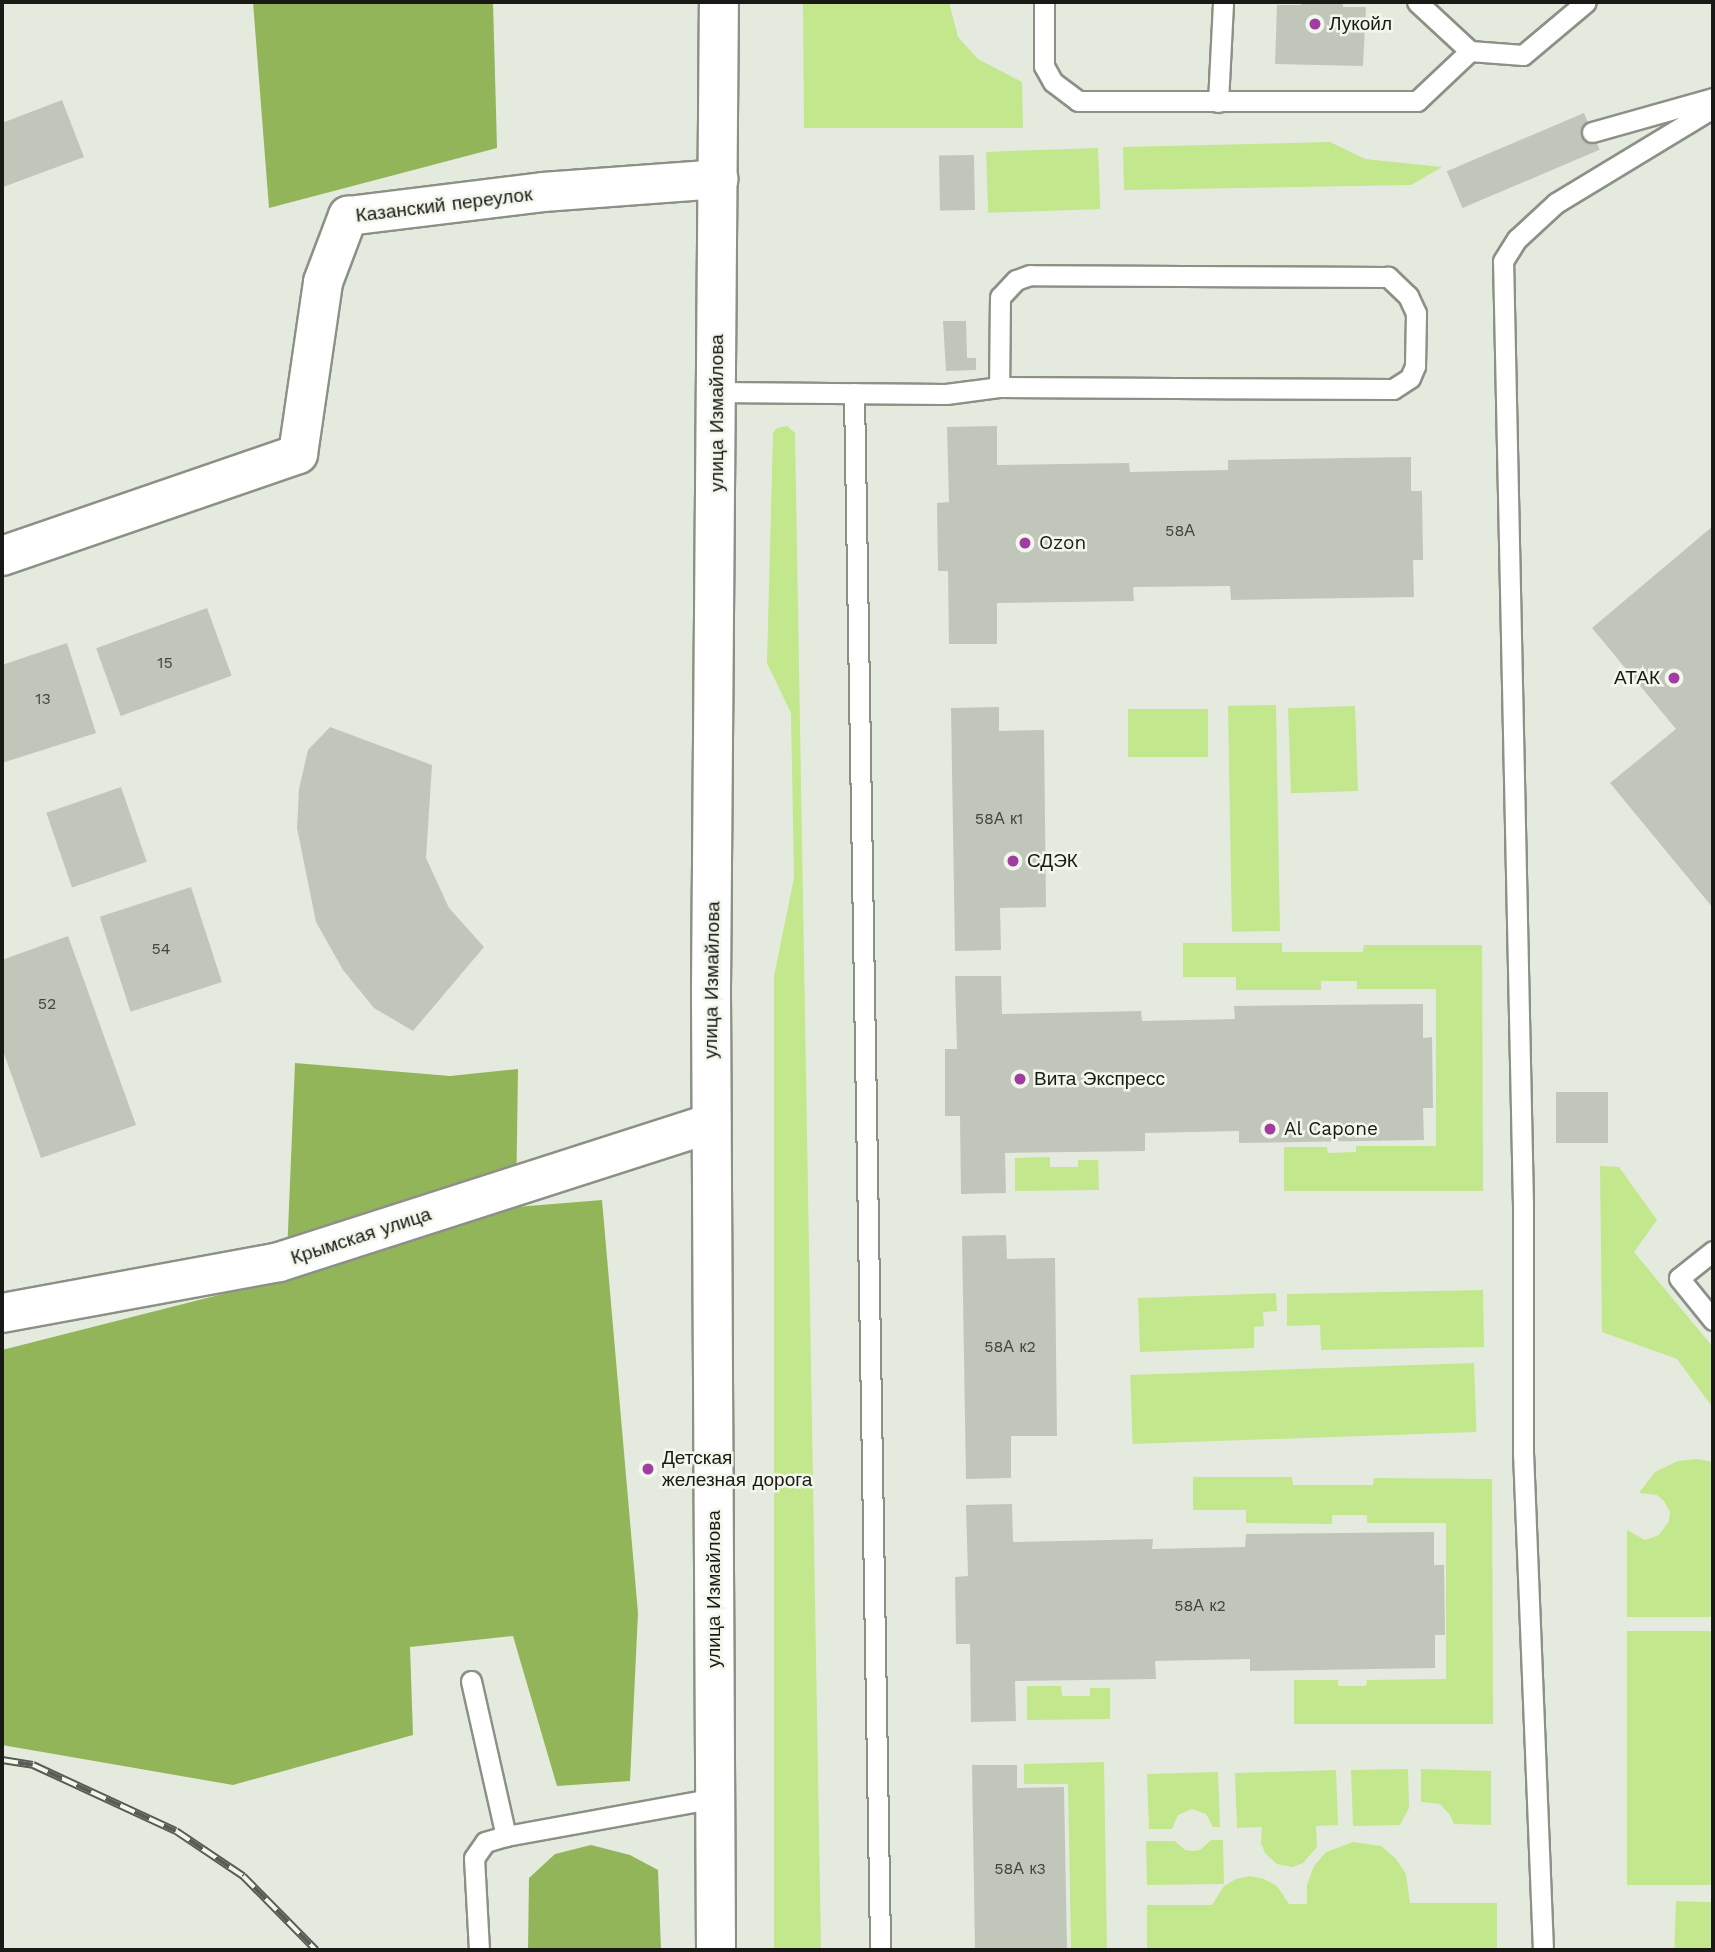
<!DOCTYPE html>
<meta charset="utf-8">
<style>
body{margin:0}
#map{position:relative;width:1715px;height:1952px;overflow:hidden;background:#e5eadf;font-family:"Work Sans",sans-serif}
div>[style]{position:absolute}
.green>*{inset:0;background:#c3e78c;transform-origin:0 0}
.forest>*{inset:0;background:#93b55a}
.building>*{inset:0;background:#c1c6bb;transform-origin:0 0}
.roads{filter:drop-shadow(2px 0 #8c9186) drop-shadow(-2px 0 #8c9186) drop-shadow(0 2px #8c9186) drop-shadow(0 -2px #8c9186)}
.lane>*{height:19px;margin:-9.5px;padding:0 9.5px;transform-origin:9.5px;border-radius:9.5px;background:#fff}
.street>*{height:38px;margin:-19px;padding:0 19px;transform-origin:19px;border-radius:19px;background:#fff}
.secondary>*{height:38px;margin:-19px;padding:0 19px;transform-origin:19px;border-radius:19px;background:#fff}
.rail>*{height:8px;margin-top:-4px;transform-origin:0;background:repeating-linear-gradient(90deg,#f2f7ec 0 16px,#595b55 0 32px);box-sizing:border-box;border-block:2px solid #595b55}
.dots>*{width:19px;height:19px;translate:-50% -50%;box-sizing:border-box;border:4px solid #f2f7ec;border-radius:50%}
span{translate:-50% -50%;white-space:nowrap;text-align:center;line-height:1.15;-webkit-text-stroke:5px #f2f7ec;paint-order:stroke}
.number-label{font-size:16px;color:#43453f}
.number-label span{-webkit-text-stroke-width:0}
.poi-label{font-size:19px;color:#191a16}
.left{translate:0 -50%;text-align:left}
.right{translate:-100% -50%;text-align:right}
.street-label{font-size:19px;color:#191a16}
.frame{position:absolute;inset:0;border:4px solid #191a16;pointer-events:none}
</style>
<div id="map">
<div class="green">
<div style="clip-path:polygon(803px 2px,949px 2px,958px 37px,978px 59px,1022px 82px,1023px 128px,804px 128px)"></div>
<div style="clip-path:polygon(1330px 142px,1365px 159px,1442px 167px,1411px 185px,1124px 190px,1123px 147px)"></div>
<div style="left:1098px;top:148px;width:61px;height:112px;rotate:88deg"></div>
<div style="clip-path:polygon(787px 426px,795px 433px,821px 1950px,774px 1950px,774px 976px,794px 878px,791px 713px,767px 663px,773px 433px,777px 428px)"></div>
<div style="left:1276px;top:705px;width:226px;height:48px;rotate:89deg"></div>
<div style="left:1355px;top:706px;width:85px;height:67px;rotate:88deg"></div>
<div style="left:1128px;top:709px;width:80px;height:48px"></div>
<div style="clip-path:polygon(1183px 943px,1282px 943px,1282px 952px,1363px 952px,1364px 945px,1482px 945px,1483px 1191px,1284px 1191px,1284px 1147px,1327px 1147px,1328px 1153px,1356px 1152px,1356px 1146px,1436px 1146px,1436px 989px,1357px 989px,1357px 981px,1321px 981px,1321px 990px,1236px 990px,1236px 977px,1183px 977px)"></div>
<div style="clip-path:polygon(1050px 1157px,1050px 1167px,1078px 1167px,1078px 1160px,1098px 1160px,1099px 1190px,1015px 1191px,1015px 1158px)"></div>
<div style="clip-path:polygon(1600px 1166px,1619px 1167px,1657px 1220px,1634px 1252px,1713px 1347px,1713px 1408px,1677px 1359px,1602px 1332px)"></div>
<div style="clip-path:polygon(1483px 1290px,1484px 1347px,1321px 1350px,1320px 1325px,1287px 1326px,1287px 1294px)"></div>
<div style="clip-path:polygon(1276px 1293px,1277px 1311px,1263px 1312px,1264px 1326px,1254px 1327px,1254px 1348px,1140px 1352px,1138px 1298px)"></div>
<div style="left:1474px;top:1363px;width:69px;height:344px;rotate:88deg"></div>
<div style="clip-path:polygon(1697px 1459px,1713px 1462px,1713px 1617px,1627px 1617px,1627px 1530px,1645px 1540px,1659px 1535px,1669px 1521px,1670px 1512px,1664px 1501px,1657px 1495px,1639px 1493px,1655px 1472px,1678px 1461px)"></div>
<div style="clip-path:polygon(1193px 1477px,1292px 1477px,1293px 1485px,1373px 1485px,1374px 1478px,1492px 1479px,1493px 1724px,1294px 1724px,1294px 1680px,1338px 1680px,1338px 1686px,1366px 1686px,1367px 1680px,1446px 1679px,1446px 1523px,1367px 1523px,1367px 1515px,1332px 1515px,1332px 1524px,1246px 1523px,1246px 1510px,1193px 1510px)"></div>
<div style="left:1713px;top:1631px;width:254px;height:86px;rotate:90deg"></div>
<div style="clip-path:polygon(1027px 1686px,1061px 1686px,1062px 1696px,1090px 1696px,1090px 1688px,1110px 1688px,1110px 1719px,1027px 1720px)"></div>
<div style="clip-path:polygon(1104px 1762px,1107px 1950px,1071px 1950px,1068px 1784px,1024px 1784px,1024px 1764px)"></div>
<div style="clip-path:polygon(1408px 1769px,1409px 1808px,1400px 1825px,1353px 1826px,1351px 1770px)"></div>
<div style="clip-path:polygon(1421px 1769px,1491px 1771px,1491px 1825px,1454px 1824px,1450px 1815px,1440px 1804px,1421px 1802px)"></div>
<div style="clip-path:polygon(1336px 1770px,1338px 1825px,1316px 1826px,1317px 1847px,1303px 1863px,1292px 1867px,1277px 1864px,1265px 1853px,1261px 1843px,1262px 1827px,1237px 1828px,1235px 1773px)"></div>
<div style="clip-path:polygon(1218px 1772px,1220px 1827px,1213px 1827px,1206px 1814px,1192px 1809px,1178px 1815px,1172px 1829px,1149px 1829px,1147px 1774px)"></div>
<div style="clip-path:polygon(1211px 1840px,1223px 1840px,1224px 1884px,1147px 1885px,1146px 1841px,1175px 1841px,1185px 1850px,1193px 1851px,1200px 1850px)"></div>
<div style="clip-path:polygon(1353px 1842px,1381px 1846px,1396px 1859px,1406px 1874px,1410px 1903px,1497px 1903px,1497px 1950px,1147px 1950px,1147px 1905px,1212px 1905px,1224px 1886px,1236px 1879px,1250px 1876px,1264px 1879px,1277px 1886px,1289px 1904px,1307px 1904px,1307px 1885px,1314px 1866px,1326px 1852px)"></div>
<div style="left:1676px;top:1901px;width:37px;height:49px;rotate:2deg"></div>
</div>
<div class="forest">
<div style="clip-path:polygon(253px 2px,493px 2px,497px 148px,269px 208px)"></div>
<div style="clip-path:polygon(295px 1063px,450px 1076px,518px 1069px,516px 1207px,602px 1200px,638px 1613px,630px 1781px,557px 1786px,513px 1636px,410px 1647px,413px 1735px,233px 1785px,2px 1745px,2px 1350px,286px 1278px)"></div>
<div style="clip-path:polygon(591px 1845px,630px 1855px,658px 1870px,661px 1950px,528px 1950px,529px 1878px,555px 1854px)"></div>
</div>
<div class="building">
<div style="clip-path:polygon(1301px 2px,1343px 2px,1343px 7px,1366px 7px,1363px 66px,1275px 64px,1277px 5px,1301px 5px)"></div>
<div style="clip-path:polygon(62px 100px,84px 157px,3px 187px,2px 123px)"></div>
<div style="left:1584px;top:113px;width:40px;height:149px;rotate:67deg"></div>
<div style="left:974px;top:155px;width:55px;height:35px;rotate:89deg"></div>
<div style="clip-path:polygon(943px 321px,966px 321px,967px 358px,976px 358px,976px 370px,946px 371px)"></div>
<div style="clip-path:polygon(997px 426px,997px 465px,1129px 463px,1130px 472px,1228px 470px,1228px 460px,1411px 457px,1411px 491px,1422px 491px,1423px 560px,1413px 560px,1414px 597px,1231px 600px,1230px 586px,1133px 587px,1134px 601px,997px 603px,997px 644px,949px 644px,948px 571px,938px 571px,937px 503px,949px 502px,947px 427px)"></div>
<div style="clip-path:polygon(1713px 526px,1713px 908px,1610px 783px,1676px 729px,1592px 628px)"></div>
<div style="left:207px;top:608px;width:72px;height:118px;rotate:70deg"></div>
<div style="clip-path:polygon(67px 643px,96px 733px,2px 763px,2px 665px)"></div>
<div style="clip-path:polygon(999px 707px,999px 731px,1044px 730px,1046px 907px,1000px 908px,1001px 950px,955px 951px,951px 708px)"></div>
<div style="clip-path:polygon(330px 727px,432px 765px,426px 858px,449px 908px,484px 947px,413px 1031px,374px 1008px,343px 970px,316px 922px,297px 828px,299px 789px,308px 750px)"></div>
<div style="left:121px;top:787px;width:79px;height:79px;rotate:71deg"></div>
<div style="left:191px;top:887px;width:100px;height:96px;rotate:72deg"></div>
<div style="clip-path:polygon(68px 936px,136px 1125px,41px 1158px,2px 1048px,2px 960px)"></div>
<div style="clip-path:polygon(955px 976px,1001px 976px,1002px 1014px,1141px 1011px,1142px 1021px,1235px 1019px,1234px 1006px,1423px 1004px,1423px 1038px,1432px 1037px,1433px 1108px,1423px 1108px,1424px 1140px,1239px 1143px,1239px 1131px,1145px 1133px,1145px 1151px,1005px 1153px,1006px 1193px,961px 1194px,960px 1116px,945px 1116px,945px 1049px,957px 1049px)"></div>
<div style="left:1556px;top:1092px;width:52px;height:51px"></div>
<div style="clip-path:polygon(1006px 1235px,1007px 1259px,1055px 1258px,1057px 1436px,1011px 1436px,1011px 1478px,966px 1479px,962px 1236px)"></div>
<div style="clip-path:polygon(1012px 1504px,1013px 1542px,1153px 1539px,1152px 1549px,1245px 1547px,1246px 1534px,1434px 1532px,1434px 1565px,1444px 1565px,1445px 1635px,1435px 1635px,1435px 1668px,1250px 1671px,1250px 1659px,1155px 1661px,1156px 1679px,1015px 1681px,1016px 1721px,971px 1722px,970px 1644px,956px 1644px,955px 1577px,968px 1576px,966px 1505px)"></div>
<div style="clip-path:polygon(972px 1765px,1017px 1765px,1017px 1788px,1064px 1787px,1067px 1950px,975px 1950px)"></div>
</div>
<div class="roads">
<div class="lane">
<div style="left:1044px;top:2px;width:64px;rotate:90deg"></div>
<div style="left:1044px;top:66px;width:18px;rotate:61deg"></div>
<div style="left:1053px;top:82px;width:31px;rotate:37deg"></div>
<div style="left:1078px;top:101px;width:339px"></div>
<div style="left:1417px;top:101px;width:73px;rotate:-43.3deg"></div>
<div style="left:1417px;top:2px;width:72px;rotate:42.8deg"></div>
<div style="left:1470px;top:51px;width:53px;rotate:4.3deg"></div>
<div style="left:1523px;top:55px;width:82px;rotate:-40.1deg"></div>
<div style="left:1218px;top:102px;width:100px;rotate:-87.1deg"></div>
<div style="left:1592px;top:132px;width:126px;rotate:-15.7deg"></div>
<div style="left:717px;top:392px;width:229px;rotate:0.5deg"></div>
<div style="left:946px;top:394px;width:53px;rotate:-7.5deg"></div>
<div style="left:999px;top:387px;width:394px;rotate:0.3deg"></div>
<div style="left:1393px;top:389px;width:20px;rotate:-33deg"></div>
<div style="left:1410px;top:378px;width:13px;rotate:-67deg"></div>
<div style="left:1415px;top:366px;width:53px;rotate:-88.9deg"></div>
<div style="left:1416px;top:313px;width:19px;rotate:-115deg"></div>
<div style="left:1408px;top:296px;width:28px;rotate:-136deg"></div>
<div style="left:1388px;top:277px;width:358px;rotate:-179.7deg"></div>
<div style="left:1030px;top:275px;width:15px;rotate:160deg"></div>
<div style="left:1016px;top:280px;width:23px;rotate:133deg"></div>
<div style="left:1000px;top:297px;width:90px;rotate:90.6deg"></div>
<div style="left:854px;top:393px;width:1557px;rotate:89.04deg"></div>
<div style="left:1713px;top:1251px;width:43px;rotate:141.5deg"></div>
<div style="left:1679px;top:1278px;width:54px;rotate:51deg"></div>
<div style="left:471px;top:1681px;width:159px;rotate:77.3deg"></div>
<div style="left:506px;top:1836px;width:212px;rotate:-10.3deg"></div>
<div style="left:479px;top:1950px;width:92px;rotate:-93.1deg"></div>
<div style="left:474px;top:1858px;width:19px;rotate:-55deg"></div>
<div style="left:485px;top:1842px;width:22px;rotate:-16deg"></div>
<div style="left:1543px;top:1950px;width:496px;rotate:-92.3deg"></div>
<div style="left:1523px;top:1454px;width:249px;rotate:-90deg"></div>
<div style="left:1523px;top:1205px;width:944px;rotate:-91.21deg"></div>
<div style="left:1503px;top:261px;width:26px;rotate:-58deg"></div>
<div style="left:1517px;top:239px;width:53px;rotate:-42.7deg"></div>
<div style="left:1556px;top:203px;width:184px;rotate:-31.2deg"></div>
</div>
<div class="street">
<div style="left:2px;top:556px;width:313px;rotate:-19deg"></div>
<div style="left:298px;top:454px;width:174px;rotate:-81.7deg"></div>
<div style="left:323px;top:282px;width:71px;rotate:-69.3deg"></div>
<div style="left:348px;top:216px;width:196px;rotate:-7deg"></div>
<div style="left:543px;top:192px;width:176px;rotate:-4.2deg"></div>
<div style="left:2px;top:1313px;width:282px;rotate:-10.4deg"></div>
<div style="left:279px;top:1262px;width:454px;rotate:-17.8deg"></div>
</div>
<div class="secondary">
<div style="left:716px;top:1950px;width:961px;rotate:-90.3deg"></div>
<div style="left:711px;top:989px;width:987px;rotate:-89.54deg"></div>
</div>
</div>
<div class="rail">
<div style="left:2px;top:1760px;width:31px;rotate:9deg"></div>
<div style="left:33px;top:1765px;width:157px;rotate:24.8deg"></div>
<div style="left:176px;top:1831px;width:81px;rotate:33.9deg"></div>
<div style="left:243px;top:1876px;width:104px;rotate:45.4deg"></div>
</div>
<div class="dots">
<div style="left:1315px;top:24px;background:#a13ca0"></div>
<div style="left:1025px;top:543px;background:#a13ca0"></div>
<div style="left:1674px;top:678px;background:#a13ca0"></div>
<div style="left:1013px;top:861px;background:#a13ca0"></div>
<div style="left:1020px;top:1079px;background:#a13ca0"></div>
<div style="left:1270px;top:1129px;background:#a13ca0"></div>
<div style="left:648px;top:1469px;background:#a13ca0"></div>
</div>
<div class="number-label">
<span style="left:1180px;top:531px">58А</span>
<span style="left:165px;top:663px">15</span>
<span style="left:43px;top:699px">13</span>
<span style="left:999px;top:819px">58А к1</span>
<span style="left:161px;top:949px">54</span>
<span style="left:47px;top:1004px">52</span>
<span style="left:1010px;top:1347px">58А к2</span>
<span style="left:1200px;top:1606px">58А к2</span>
<span style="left:1020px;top:1869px">58А к3</span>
</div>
<div class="poi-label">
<span class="left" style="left:1329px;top:24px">Лукойл</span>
<span class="left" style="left:1039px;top:543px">Ozon</span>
<span class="right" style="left:1660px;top:678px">АТАК</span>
<span class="left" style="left:1027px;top:861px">СДЭК</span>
<span class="left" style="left:1034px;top:1079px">Вита Экспресс</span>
<span class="left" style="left:1284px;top:1129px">Al Capone</span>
<span class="left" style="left:662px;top:1469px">Детская<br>железная дорога</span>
</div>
<div class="street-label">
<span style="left:444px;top:205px;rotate:-7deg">Казанский переулок</span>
<span style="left:717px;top:413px;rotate:-90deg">улица Измайлова</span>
<span style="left:712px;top:980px;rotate:-89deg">улица Измайлова</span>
<span style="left:361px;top:1236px;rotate:-18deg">Крымская улица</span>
<span style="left:714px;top:1589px;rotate:-90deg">улица Измайлова</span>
</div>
<div class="frame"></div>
</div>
